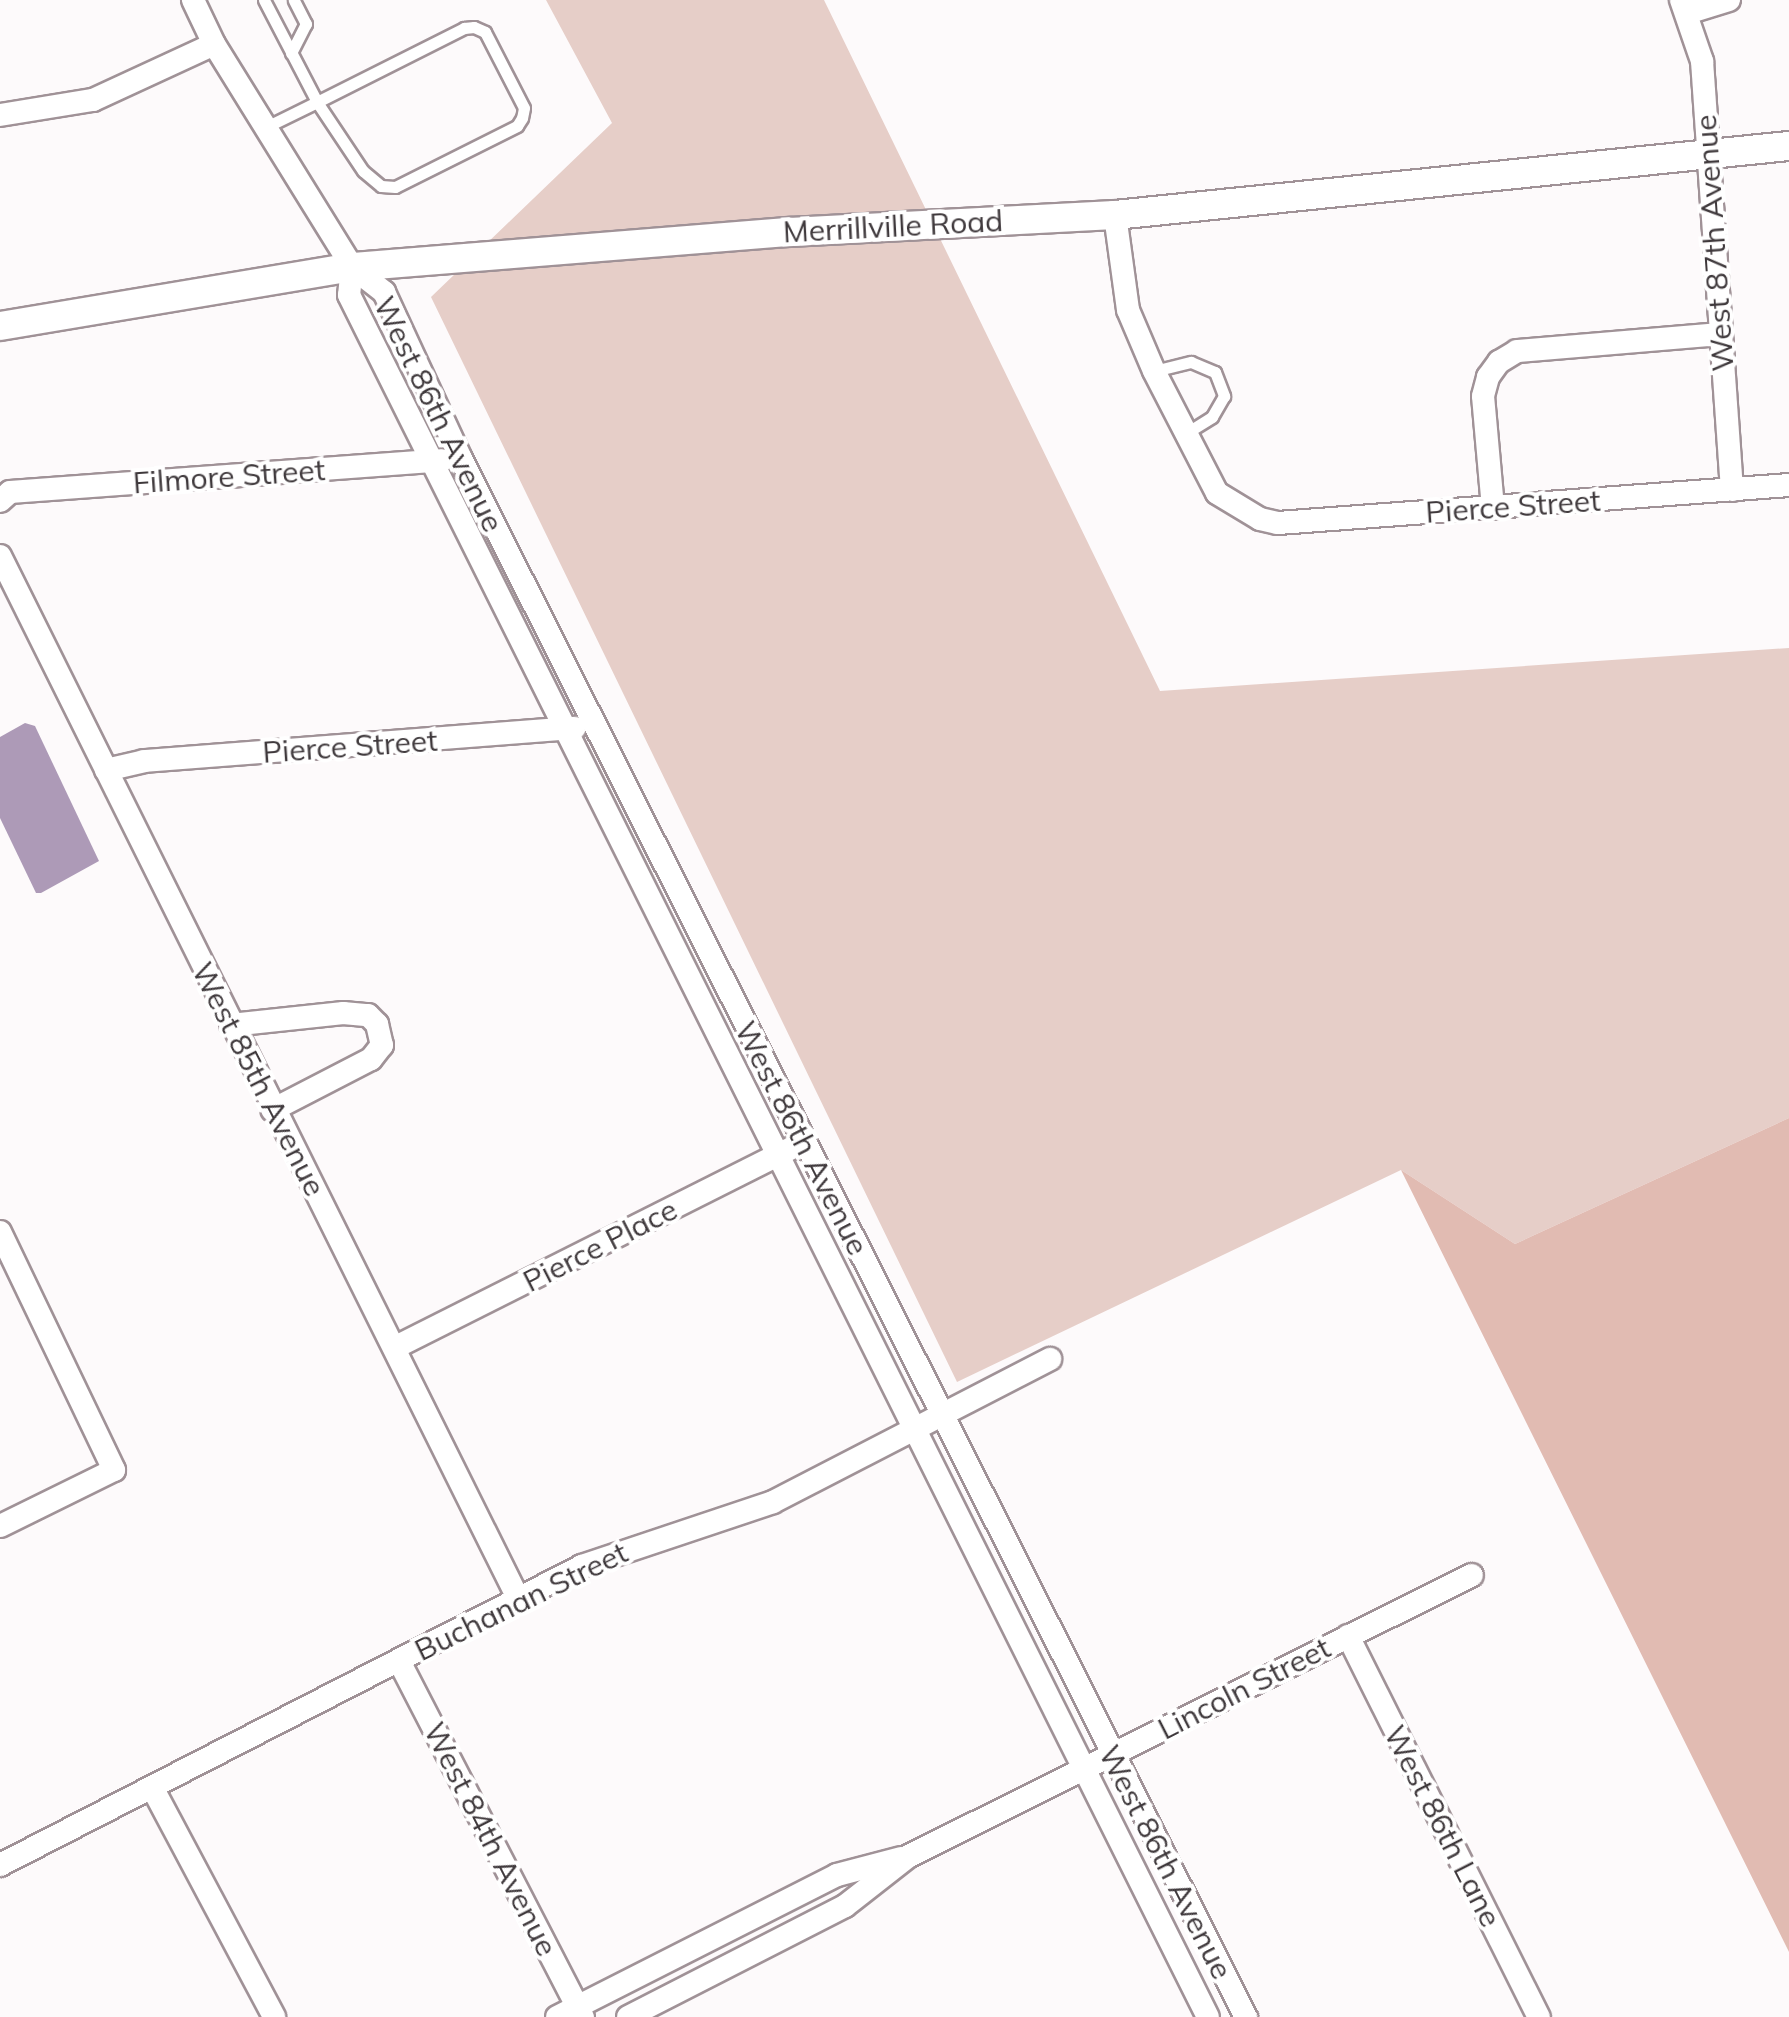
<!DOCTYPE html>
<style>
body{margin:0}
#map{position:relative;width:1789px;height:2017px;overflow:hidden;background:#fdfafb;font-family:Mulish,sans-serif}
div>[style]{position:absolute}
.green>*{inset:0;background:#e6cec8}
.forest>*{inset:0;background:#e1bbb2}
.water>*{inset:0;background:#ad9ab7}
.roads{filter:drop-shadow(2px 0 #a09297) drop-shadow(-2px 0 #a09297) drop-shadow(0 2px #a09297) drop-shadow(0 -2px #a09297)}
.service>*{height:11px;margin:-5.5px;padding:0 5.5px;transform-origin:5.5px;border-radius:5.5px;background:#fff}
.minor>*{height:22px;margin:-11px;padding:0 11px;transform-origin:11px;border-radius:11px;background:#fff}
.tertiary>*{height:28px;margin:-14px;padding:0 14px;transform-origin:14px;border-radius:14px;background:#fff}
span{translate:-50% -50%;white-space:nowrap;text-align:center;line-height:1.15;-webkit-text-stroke:8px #fff;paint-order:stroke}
.street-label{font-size:30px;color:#3f393c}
</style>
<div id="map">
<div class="green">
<div style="clip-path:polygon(546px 0,824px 0,1160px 691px,1789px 648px,1789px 1118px,1515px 1244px,1401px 1170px,957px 1382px,431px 297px,612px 123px)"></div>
</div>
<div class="forest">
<div style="clip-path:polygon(1789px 1118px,1789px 1952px,1401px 1170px,1515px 1244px)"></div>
</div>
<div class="water">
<div style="clip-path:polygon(25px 723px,35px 726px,99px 861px,41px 893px,36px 893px,0 818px,0 737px)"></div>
</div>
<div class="roads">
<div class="service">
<div style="left:264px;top:0;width:115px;rotate:62.5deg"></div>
<div style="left:317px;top:102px;width:57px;rotate:153.9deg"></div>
<div style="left:474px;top:27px;width:12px;rotate:24deg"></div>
<div style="left:485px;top:32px;width:85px;rotate:62.8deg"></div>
<div style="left:524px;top:108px;width:10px;rotate:101deg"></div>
<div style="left:522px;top:118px;width:9px;rotate:122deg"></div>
<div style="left:517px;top:126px;width:136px;rotate:153.4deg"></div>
<div style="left:395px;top:187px;width:14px;rotate:-176deg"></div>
<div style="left:381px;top:186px;width:23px;rotate:-140deg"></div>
<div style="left:363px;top:171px;width:83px;rotate:-123.7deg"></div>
<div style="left:317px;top:102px;width:165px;rotate:-26.7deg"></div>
<div style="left:464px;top:28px;width:10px;rotate:-6deg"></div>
<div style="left:291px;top:53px;width:33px;rotate:-63deg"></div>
<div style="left:306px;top:24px;width:27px;rotate:-117deg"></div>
<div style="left:1154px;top:371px;width:38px;rotate:-14deg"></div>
<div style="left:1191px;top:362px;width:26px;rotate:23deg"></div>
<div style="left:1215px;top:372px;width:26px;rotate:69deg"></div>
<div style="left:1224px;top:396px;width:24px;rotate:120deg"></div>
<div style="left:1212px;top:417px;width:31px;rotate:148deg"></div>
</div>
<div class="minor">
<div style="left:193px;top:0;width:49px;rotate:64.5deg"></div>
<div style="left:214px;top:44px;width:262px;rotate:58.2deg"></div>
<div style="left:352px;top:267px;width:41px;rotate:38deg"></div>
<div style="left:384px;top:292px;width:184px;rotate:65.2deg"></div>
<div style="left:461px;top:459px;width:1745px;rotate:63.26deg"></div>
<div style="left:1681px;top:0;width:65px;rotate:71deg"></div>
<div style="left:1702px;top:61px;width:430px;rotate:86deg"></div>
<div style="left:1687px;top:13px;width:44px;rotate:-17.2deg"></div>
<div style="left:0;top:115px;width:94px;rotate:-9.2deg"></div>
<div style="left:93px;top:100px;width:133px;rotate:-24.8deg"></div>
<div style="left:1115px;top:215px;width:96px;rotate:82.2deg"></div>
<div style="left:1128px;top:310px;width:66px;rotate:66.9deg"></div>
<div style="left:1154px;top:371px;width:137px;rotate:62.7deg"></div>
<div style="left:1217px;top:493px;width:50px;rotate:31.2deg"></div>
<div style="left:1260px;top:519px;width:18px;rotate:13deg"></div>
<div style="left:1278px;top:523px;width:512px;rotate:-4.25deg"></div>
<div style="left:352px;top:267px;width:28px;rotate:96deg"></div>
<div style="left:349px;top:295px;width:1924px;rotate:63.49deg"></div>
<div style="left:0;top:501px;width:13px;rotate:-42deg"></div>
<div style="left:10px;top:492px;width:433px;rotate:-4.2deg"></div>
<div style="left:1493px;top:508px;width:112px;rotate:-95.1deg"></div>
<div style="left:1483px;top:396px;width:20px;rotate:-75deg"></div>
<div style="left:1488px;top:377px;width:19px;rotate:-54deg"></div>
<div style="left:1499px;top:362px;width:21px;rotate:-31deg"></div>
<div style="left:1517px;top:351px;width:202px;rotate:-4.8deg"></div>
<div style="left:0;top:556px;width:1166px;rotate:63.57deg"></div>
<div style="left:106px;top:770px;width:39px;rotate:-13deg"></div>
<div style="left:144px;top:761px;width:432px;rotate:-4.4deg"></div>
<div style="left:231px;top:1025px;width:113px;rotate:-6.1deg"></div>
<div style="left:343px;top:1013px;width:25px;rotate:5deg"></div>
<div style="left:368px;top:1015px;width:13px;rotate:45deg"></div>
<div style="left:377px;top:1024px;width:22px;rotate:77deg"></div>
<div style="left:382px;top:1045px;width:18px;rotate:128deg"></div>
<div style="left:371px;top:1059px;width:111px;rotate:152.7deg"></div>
<div style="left:0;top:1232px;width:264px;rotate:64.4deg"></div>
<div style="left:114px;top:1470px;width:127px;rotate:153.8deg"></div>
<div style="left:396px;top:1347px;width:441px;rotate:-26.7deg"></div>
<div style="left:1348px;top:1636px;width:426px;rotate:63.4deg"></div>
<div style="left:399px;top:1661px;width:401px;rotate:62.7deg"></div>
<div style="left:153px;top:1789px;width:258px;rotate:62deg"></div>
<div style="left:0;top:1865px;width:654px;rotate:-27.19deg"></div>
<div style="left:582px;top:1566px;width:201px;rotate:-18.5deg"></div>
<div style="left:773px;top:1502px;width:312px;rotate:-27.3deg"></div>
<div style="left:557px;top:2017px;width:314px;rotate:-26.9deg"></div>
<div style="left:837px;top:1875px;width:66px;rotate:-14.9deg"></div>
<div style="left:628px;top:2017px;width:244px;rotate:-27.1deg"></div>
<div style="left:845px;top:1906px;width:81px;rotate:-38deg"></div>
<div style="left:909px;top:1856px;width:629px;rotate:-26.52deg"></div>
</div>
<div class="tertiary">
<div style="left:0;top:326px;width:357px;rotate:-9.5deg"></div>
<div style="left:352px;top:267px;width:438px;rotate:-4.6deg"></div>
<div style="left:789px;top:232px;width:326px;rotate:-3deg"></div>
<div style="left:1115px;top:215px;width:678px;rotate:-5.85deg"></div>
</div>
</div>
<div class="street-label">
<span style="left:893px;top:226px;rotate:-3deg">Merrillville Road</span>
<span style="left:1714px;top:243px;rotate:-94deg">West 87th Avenue</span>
<span style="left:439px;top:414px;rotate:64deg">West 86th Avenue</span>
<span style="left:229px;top:476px;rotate:-4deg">Filmore Street</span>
<span style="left:1513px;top:506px;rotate:-4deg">Pierce Street</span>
<span style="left:350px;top:746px;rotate:-4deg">Pierce Street</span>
<span style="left:259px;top:1079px;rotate:63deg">West 85th Avenue</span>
<span style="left:802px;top:1138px;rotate:63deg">West 86th Avenue</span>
<span style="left:600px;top:1245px;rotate:-27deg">Pierce Place</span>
<span style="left:521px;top:1601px;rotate:-26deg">Buchanan Street</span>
<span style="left:1244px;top:1688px;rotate:-27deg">Lincoln Street</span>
<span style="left:1443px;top:1826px;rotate:63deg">West 86th Lane</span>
<span style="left:491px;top:1839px;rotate:63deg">West 84th Avenue</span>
<span style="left:1166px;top:1862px;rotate:63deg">West 86th Avenue</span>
</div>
</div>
